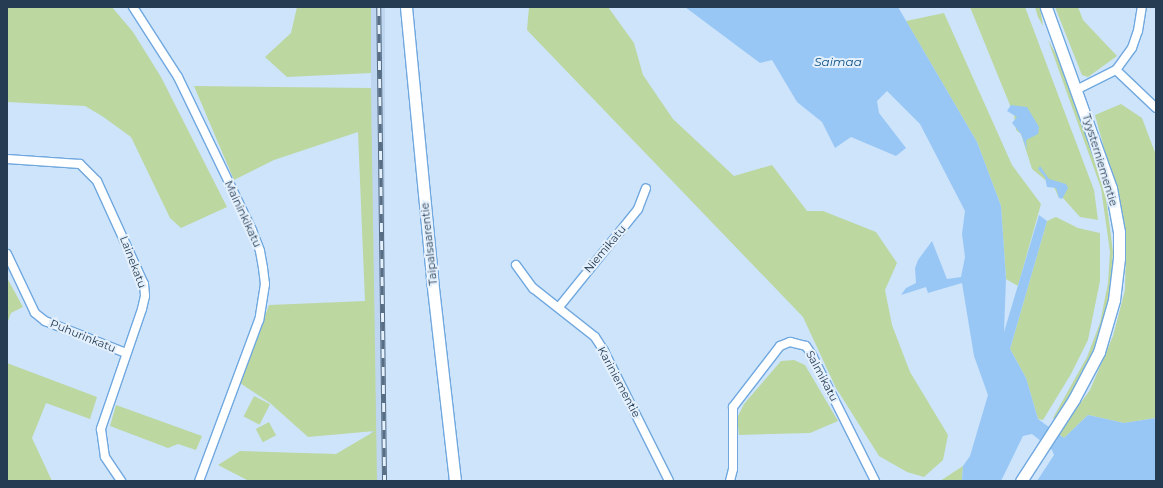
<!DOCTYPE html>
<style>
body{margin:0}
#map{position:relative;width:1163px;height:488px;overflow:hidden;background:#cde4fb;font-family:Montserrat,sans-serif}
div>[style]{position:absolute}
.built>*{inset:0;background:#bed6f0;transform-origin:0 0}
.green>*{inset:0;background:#bcd7a0;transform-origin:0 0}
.water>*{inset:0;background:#98c7f6}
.roads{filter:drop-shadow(1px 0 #70a8df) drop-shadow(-1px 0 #70a8df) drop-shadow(0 1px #70a8df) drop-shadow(0 -1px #70a8df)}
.street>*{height:8px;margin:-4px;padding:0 4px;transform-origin:4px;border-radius:4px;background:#fff}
.secondary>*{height:11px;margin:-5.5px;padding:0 5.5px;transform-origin:5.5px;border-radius:5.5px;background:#fff}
.rail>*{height:4.5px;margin-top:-2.25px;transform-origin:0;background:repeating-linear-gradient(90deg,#e4f0fc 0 9px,#566d84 0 18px);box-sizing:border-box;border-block:1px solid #566d84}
span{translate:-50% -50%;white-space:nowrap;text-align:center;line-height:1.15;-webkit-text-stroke:4px #e4f0fc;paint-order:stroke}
.street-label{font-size:11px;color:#253c53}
.water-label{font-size:12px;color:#0e5085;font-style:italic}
.frame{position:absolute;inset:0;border:8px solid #253c53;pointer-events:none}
</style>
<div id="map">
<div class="built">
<div style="left:371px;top:7px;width:14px;height:474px"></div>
</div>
<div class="green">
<div style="clip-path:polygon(7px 7px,112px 7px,133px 32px,161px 77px,227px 207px,181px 228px,170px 218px,131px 137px,102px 116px,85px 106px,7px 102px)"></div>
<div style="clip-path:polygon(297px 7px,371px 7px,371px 73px,287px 77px,265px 57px,291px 33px)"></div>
<div style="clip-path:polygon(529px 7px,608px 7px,634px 43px,643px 75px,673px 119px,734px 176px,772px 165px,807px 211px,823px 211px,876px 232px,897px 263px,885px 290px,892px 325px,910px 372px,948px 435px,943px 460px,924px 477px,907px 472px,879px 456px,836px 388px,803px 317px,527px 30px)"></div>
<div style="clip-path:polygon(970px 7px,1025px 7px,1094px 190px,1098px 220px,1080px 217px,1063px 198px,1059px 198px,1054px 187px,1032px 169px,1021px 134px,1016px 130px,1014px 115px)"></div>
<div style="clip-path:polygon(1035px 7px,1040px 7px,1043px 26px,1038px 17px)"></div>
<div style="clip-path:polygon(1055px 7px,1078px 7px,1083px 20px,1117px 56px,1088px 77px,1082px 75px)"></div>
<div style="clip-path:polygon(944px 13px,1012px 165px,1041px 204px,1018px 286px,1006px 279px,1001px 206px,977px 142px,906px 21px)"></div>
<div style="clip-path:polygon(1048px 40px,1060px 61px,1104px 183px,1113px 252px,1111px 285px,1103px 324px,1090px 359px,1056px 420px,1053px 418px,1087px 357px,1100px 323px,1108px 283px,1110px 252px,1101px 188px)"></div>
<div style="clip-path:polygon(194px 86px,371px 88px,377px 481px,249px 481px,218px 465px,240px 451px,336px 454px,375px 431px,308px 437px,270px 403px,240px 383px,269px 305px,365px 301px,358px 132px,274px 160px,234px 180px)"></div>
<div style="clip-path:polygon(1121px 104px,1142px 118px,1156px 155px,1156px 418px,1124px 423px,1088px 415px,1064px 438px,1058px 434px,1090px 390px,1113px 336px,1125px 290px,1126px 244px,1117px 195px,1095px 115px)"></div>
<div style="clip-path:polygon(1056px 217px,1078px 228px,1100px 233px,1100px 281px,1088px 340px,1071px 374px,1043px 420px,1038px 419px,1026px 378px,1010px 349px,1047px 221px)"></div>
<div style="clip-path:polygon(7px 278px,23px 307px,11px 313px,7px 324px)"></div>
<div style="clip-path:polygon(794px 360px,805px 365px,838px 421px,810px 433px,739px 435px,737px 418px,744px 404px,781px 361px)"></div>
<div style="clip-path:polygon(7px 363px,97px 397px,90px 419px,46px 403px,32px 438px,52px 481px,7px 481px)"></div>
<div style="left:254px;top:396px;width:18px;height:23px;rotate:27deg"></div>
<div style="clip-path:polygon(116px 405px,202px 436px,196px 450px,178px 444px,168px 448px,110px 426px)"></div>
<div style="left:269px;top:422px;width:15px;height:15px;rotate:62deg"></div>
<div style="clip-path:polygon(963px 466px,962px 481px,940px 481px)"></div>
</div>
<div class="water">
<div style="clip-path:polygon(685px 7px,898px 7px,977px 142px,1001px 206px,1006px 279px,1004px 332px,1039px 215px,1047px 221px,1010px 349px,1026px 378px,1038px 419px,1064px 438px,1088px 415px,1124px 423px,1156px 418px,1156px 481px,1037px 481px,1054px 455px,1052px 450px,1032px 434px,1023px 436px,1001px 481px,962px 481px,963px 466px,970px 456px,988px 395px,974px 356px,962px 283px,928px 293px,926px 287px,901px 295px,906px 288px,916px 283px,915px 268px,918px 260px,932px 241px,947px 279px,961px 277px,965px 257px,962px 234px,965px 211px,920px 124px,887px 91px,877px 101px,879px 113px,906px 148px,896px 156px,851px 137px,835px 148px,822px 122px,797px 102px,772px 60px,760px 63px)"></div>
<div style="clip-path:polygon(1011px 105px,1027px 107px,1039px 127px,1038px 134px,1026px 140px,1027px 150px,1021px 134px,1012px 123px,1017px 117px,1007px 111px)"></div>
<div style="clip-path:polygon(1040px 166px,1049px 179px,1066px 184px,1068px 188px,1062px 199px,1059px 198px,1056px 188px,1047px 187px,1045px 177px,1038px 169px)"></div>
</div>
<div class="roads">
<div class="street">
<div style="left:133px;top:7px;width:83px;rotate:57.3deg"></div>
<div style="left:178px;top:77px;width:170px;rotate:64.2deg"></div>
<div style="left:252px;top:230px;width:22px;rotate:69deg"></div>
<div style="left:260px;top:251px;width:17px;rotate:80deg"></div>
<div style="left:263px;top:268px;width:16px;rotate:83deg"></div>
<div style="left:265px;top:284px;width:36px;rotate:99deg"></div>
<div style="left:259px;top:320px;width:172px;rotate:110.4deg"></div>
<div style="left:1116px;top:70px;width:27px;rotate:-54deg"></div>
<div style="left:1132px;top:48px;width:18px;rotate:-71deg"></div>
<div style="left:1138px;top:31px;width:24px;rotate:-81deg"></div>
<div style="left:1078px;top:89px;width:42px;rotate:-26.6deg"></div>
<div style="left:1116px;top:70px;width:55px;rotate:43.5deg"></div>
<div style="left:7px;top:159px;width:73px;rotate:3.9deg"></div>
<div style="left:80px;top:164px;width:24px;rotate:45deg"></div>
<div style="left:97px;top:181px;width:113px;rotate:65.5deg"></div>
<div style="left:144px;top:284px;width:12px;rotate:85deg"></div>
<div style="left:145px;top:296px;width:13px;rotate:103deg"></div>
<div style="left:142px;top:309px;width:127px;rotate:108.9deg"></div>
<div style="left:101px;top:429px;width:28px;rotate:82deg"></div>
<div style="left:105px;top:457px;width:29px;rotate:56deg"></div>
<div style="left:7px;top:254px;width:65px;rotate:64.6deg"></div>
<div style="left:35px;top:313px;width:13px;rotate:39deg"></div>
<div style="left:45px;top:321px;width:87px;rotate:21.6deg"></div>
<div style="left:516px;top:265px;width:29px;rotate:54deg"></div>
<div style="left:533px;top:288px;width:79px;rotate:38.3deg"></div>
<div style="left:595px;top:337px;width:17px;rotate:57deg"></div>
<div style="left:604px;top:351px;width:145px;rotate:63.4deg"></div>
<div style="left:559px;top:307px;width:126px;rotate:-51.1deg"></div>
<div style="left:638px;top:209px;width:22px;rotate:-69deg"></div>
<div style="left:730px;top:481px;width:12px;rotate:-76deg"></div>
<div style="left:733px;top:469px;width:62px;rotate:-90deg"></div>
<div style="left:733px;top:407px;width:77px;rotate:-52.4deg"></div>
<div style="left:780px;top:346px;width:11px;rotate:-22deg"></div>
<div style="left:790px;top:342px;width:16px;rotate:14deg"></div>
<div style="left:806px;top:346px;width:11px;rotate:56deg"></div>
<div style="left:812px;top:355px;width:141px;rotate:63.4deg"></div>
</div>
<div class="secondary">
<div style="left:406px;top:7px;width:273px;rotate:84.5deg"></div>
<div style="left:432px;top:279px;width:203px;rotate:83.5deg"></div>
<div style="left:1021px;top:481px;width:98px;rotate:-57.1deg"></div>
<div style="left:1074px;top:399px;width:53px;rotate:-62deg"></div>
<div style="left:1099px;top:352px;width:54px;rotate:-73.9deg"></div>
<div style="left:1114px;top:300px;width:42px;rotate:-83.2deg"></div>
<div style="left:1119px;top:258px;width:26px;rotate:-90deg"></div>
<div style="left:1119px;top:232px;width:45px;rotate:-100.3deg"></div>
<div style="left:1111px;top:188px;width:192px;rotate:-109.8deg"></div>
</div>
</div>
<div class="rail">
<div style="left:379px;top:7px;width:474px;rotate:89.3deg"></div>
</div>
<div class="street-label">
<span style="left:1100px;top:160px;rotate:73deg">Tyysterniementie</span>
<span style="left:243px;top:214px;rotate:65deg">Maininkikatu</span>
<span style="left:429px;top:244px;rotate:-96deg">Taipalsaarentie</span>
<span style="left:605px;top:249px;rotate:-50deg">Niemikatu</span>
<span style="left:133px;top:262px;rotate:69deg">Lainekatu</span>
<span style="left:83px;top:336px;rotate:22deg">Puhurinkatu</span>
<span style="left:822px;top:376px;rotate:62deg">Salmikatu</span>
<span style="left:619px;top:382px;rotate:62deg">Kariniementie</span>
</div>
<div class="water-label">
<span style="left:838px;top:62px">Saimaa</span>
</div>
<div class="frame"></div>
</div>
